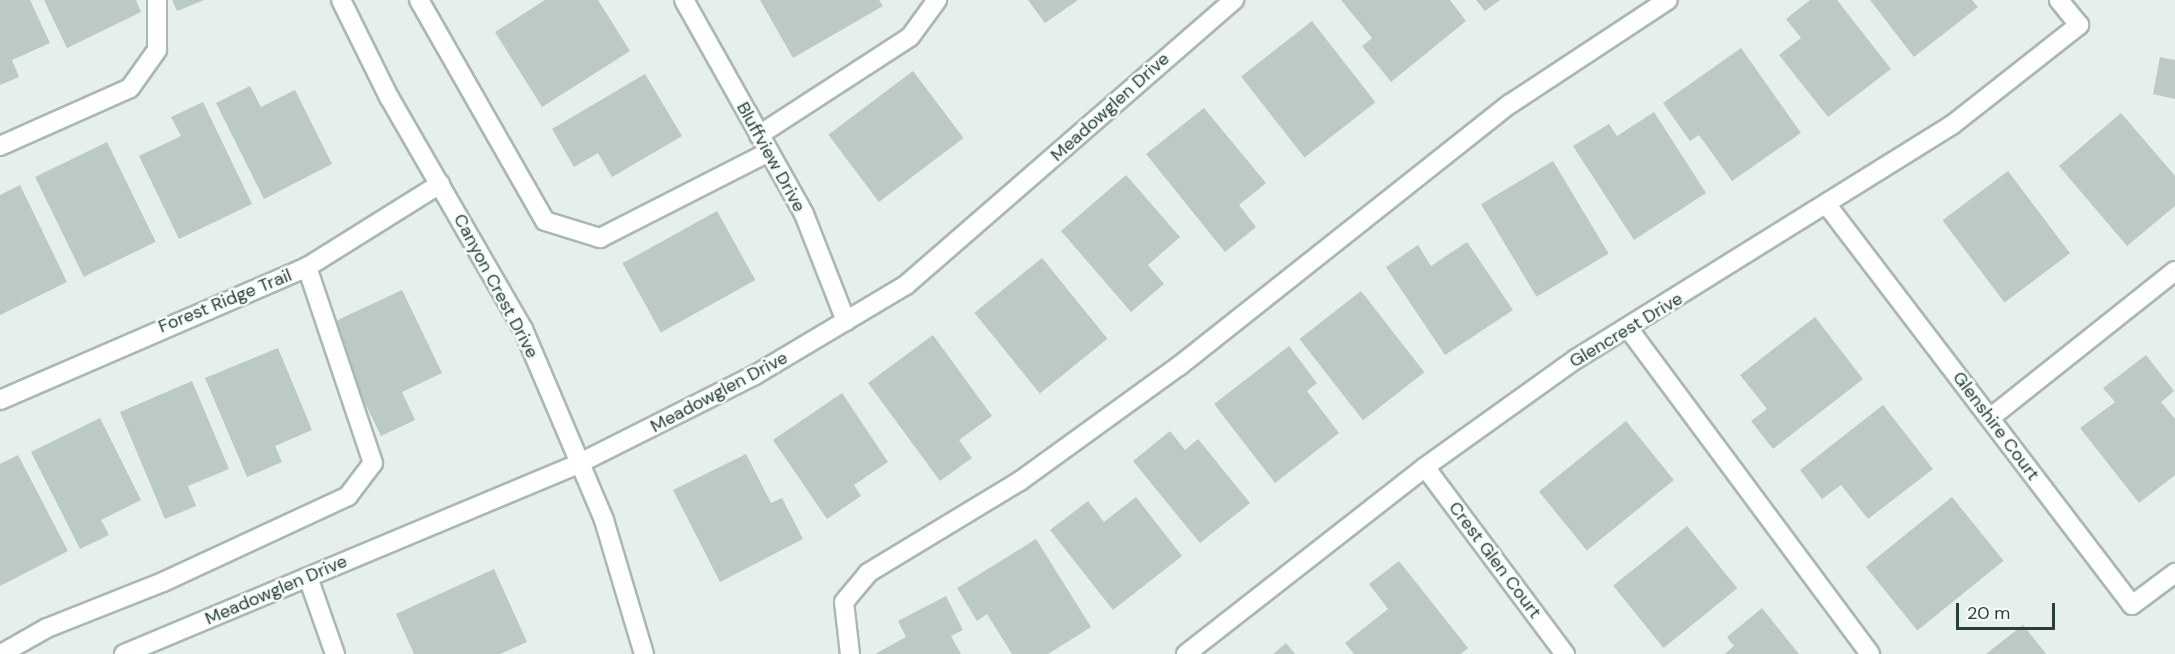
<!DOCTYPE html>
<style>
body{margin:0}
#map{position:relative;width:2175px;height:654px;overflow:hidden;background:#e6efeb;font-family:"DM Sans",sans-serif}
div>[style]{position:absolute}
.building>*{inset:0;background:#bbcac4;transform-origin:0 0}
.roads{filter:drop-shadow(2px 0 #a8b8b2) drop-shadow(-2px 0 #a8b8b2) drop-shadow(0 2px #a8b8b2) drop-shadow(0 -2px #a8b8b2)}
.service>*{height:18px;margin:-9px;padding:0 9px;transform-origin:9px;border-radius:9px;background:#fff}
.minor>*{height:18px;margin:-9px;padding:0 9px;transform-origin:9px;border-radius:9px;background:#fff}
.tertiary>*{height:18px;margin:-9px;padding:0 9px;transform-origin:9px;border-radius:9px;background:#fff}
span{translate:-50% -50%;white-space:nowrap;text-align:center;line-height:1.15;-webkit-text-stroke:5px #f7fbf9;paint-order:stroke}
.street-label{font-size:18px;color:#24423a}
.scale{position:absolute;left:1956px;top:603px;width:99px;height:27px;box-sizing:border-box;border:3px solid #24423a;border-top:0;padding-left:8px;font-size:18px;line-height:21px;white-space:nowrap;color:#24423a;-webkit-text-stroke:4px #f7fbf9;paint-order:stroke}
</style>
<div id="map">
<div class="building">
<div style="clip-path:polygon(0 0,30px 0,50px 43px,12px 60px,19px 77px,0 85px)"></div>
<div style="clip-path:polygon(44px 0,136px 0,141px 12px,67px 48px)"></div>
<div style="clip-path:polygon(172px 0,204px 0,177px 11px)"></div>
<div style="clip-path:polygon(545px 0,598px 0,630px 51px,542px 107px,495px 32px)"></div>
<div style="clip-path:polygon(760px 0,879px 0,883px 6px,793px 58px)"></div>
<div style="clip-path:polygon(1028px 0,1078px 0,1045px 23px)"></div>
<div style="clip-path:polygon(1341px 0,1450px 0,1466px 21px,1391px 82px,1362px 46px,1372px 38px)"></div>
<div style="clip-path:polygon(1476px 0,1500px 0,1485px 11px)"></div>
<div style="clip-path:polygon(1810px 0,1837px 0,1891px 69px,1828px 117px,1779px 55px,1801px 38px,1786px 19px)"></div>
<div style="clip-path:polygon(1870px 0,1972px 0,1978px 7px,1914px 57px)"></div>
<div style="left:1312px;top:21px;width:103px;height:90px;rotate:52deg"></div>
<div style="clip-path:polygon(1741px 48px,1801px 133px,1732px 181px,1699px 135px,1690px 141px,1663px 103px)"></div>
<div style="clip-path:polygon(2160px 57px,2175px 60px,2175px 99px,2153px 94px)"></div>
<div style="left:913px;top:71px;width:84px;height:106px;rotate:53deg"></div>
<div style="clip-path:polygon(645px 74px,682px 136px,612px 177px,598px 153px,574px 167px,552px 129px)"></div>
<div style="clip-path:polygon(250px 86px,261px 107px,295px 90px,332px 164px,264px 199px,216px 103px)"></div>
<div style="clip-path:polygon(203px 102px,252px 204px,179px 239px,139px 156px,181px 136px,171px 117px)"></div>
<div style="clip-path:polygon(1204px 108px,1266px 183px,1239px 205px,1256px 227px,1225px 252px,1146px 154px)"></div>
<div style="clip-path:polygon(1654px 112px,1706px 193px,1634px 240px,1573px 146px,1609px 124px,1617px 136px)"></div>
<div style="clip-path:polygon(2121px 113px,2175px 176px,2175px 206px,2127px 246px,2059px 166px)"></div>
<div style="left:107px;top:142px;width:111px;height:80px;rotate:64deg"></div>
<div style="left:1553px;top:161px;width:108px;height:84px;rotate:59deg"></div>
<div style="left:2008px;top:171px;width:103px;height:82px;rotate:53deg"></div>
<div style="clip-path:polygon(1126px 175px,1180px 237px,1148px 265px,1164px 284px,1131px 312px,1061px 231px)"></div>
<div style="clip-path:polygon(20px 185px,67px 282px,0 315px,0 195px)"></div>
<div style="left:717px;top:211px;width:79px;height:108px;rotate:61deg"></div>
<div style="clip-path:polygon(1467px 242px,1513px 310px,1445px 355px,1386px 267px,1418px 245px,1431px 266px)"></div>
<div style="left:1042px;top:258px;width:104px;height:87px;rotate:51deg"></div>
<div style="clip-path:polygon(402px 290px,442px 373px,402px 392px,415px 420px,381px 436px,327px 325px)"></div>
<div style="left:1361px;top:291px;width:103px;height:78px;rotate:52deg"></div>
<div style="clip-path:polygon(1815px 317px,1863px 379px,1773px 449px,1751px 421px,1767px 409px,1740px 375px)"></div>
<div style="clip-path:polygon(933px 335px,992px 416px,959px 440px,972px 458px,940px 481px,868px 383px)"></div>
<div style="clip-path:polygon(1289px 346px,1317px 383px,1307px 391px,1339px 433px,1275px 483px,1214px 404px)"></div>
<div style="clip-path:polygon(278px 348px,312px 430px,275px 446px,282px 462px,247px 477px,205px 378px)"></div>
<div style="clip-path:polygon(2146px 355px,2174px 391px,2161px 402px,2175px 419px,2175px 475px,2139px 503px,2080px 428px,2115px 402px,2103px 388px)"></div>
<div style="clip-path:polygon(192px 381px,229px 469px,188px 486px,196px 506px,165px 519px,120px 412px)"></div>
<div style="clip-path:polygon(842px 393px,888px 462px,854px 485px,861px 496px,827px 519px,773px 440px)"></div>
<div style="clip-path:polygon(1883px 405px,1933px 469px,1868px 519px,1841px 485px,1822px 499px,1800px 470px)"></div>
<div style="clip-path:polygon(100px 418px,141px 500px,101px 520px,109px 535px,80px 549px,31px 452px)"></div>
<div style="left:1626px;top:421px;width:76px;height:112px;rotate:51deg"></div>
<div style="clip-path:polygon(1170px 431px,1185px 450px,1198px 439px,1250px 503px,1200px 543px,1133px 461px)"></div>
<div style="clip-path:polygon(746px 454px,771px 503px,782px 498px,803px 539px,720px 582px,673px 490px)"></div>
<div style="clip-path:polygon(18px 455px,68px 551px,0 586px,0 464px)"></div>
<div style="clip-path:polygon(1136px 497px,1182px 556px,1113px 610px,1050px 530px,1088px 501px,1104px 522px)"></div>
<div style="left:1952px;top:497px;width:82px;height:111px;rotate:51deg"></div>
<div style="left:1687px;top:526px;width:80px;height:95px;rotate:51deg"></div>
<div style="clip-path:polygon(1036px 539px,1091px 627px,1048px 654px,1012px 654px,987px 614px,977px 621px,957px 588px)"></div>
<div style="clip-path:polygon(1399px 561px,1468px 648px,1461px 654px,1354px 654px,1345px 643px,1388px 609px,1369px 584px)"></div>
<div style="clip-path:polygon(494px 569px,527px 642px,500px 654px,414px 654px,396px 614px)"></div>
<div style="clip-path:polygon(946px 596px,963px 630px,951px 636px,961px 654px,875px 654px,906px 637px,898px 621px)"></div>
<div style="clip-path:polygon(1762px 608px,1799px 654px,1725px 654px,1734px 646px,1727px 637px)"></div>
<div style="clip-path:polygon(2023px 625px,2046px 654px,1986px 654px)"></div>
<div style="clip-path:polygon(1286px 643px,1295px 654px,1273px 654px)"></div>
</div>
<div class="roads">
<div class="service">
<div style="left:419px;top:0;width:254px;rotate:60.3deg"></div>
<div style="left:545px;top:221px;width:58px;rotate:17.2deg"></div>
<div style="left:600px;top:238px;width:190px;rotate:-27deg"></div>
<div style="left:759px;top:135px;width:180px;rotate:-33deg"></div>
<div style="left:910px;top:37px;width:46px;rotate:-53.9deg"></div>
<div style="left:0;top:146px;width:142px;rotate:-24deg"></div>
<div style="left:130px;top:88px;width:47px;rotate:-54.6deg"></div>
<div style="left:157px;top:50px;width:50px;rotate:-90deg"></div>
<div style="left:1628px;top:328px;width:406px;rotate:53.4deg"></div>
<div style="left:1990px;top:418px;width:236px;rotate:-38.5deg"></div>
<div style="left:1px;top:654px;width:53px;rotate:-29.5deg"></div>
<div style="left:47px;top:628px;width:125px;rotate:-21.6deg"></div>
<div style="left:163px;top:582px;width:204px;rotate:-24.9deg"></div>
<div style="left:348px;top:496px;width:41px;rotate:-52.9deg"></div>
<div style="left:373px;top:463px;width:207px;rotate:-108.6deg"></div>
<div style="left:850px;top:654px;width:52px;rotate:-96.6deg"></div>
<div style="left:844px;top:602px;width:38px;rotate:-50deg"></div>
<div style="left:868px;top:573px;width:178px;rotate:-31.2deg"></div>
<div style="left:1020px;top:481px;width:196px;rotate:-35.9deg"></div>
<div style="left:1179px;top:366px;width:422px;rotate:-38.4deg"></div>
<div style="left:1510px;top:104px;width:189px;rotate:-33.4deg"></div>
</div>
<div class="minor">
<div style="left:684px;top:0;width:245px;rotate:60.7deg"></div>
<div style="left:804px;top:214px;width:115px;rotate:68.6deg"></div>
<div style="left:1827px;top:205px;width:503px;rotate:52.67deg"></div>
<div style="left:2132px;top:605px;width:54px;rotate:-36.7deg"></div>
<div style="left:0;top:400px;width:335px;rotate:-23.4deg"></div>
<div style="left:307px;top:267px;width:157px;rotate:-32deg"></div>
<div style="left:1425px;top:467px;width:234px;rotate:53.2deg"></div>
<div style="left:308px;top:577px;width:82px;rotate:70.7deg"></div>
<div style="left:124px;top:654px;width:494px;rotate:-22.7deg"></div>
<div style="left:580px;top:463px;width:196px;rotate:-26.7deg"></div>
<div style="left:755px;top:375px;width:176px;rotate:-30.8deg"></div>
<div style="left:906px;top:285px;width:435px;rotate:-41deg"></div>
<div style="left:1186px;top:654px;width:303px;rotate:-38deg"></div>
<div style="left:1425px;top:467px;width:186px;rotate:-35.6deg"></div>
<div style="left:1576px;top:359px;width:443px;rotate:-31.9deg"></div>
<div style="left:1952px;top:125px;width:162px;rotate:-38.2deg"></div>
<div style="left:2079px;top:25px;width:32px;rotate:-129deg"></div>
</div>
<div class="tertiary">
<div style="left:341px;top:0;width:108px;rotate:63.7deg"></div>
<div style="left:389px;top:97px;width:268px;rotate:60deg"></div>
<div style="left:523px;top:329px;width:207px;rotate:67deg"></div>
<div style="left:604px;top:520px;width:140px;rotate:73.4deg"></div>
</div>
</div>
<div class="street-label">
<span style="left:1110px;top:107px;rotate:-42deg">Meadowglen Drive</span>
<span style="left:771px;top:157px;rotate:61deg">Bluffview Drive</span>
<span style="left:496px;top:286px;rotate:62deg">Canyon Crest Drive</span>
<span style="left:225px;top:301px;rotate:-22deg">Forest Ridge Trail</span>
<span style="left:1626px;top:330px;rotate:-31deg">Glencrest Drive</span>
<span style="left:719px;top:392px;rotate:-28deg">Meadowglen Drive</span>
<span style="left:1996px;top:426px;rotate:53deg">Glenshire Court</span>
<span style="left:1495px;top:560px;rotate:53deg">Crest Glen Court</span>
<span style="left:276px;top:590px;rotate:-23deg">Meadowglen Drive</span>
</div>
<div class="scale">20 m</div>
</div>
